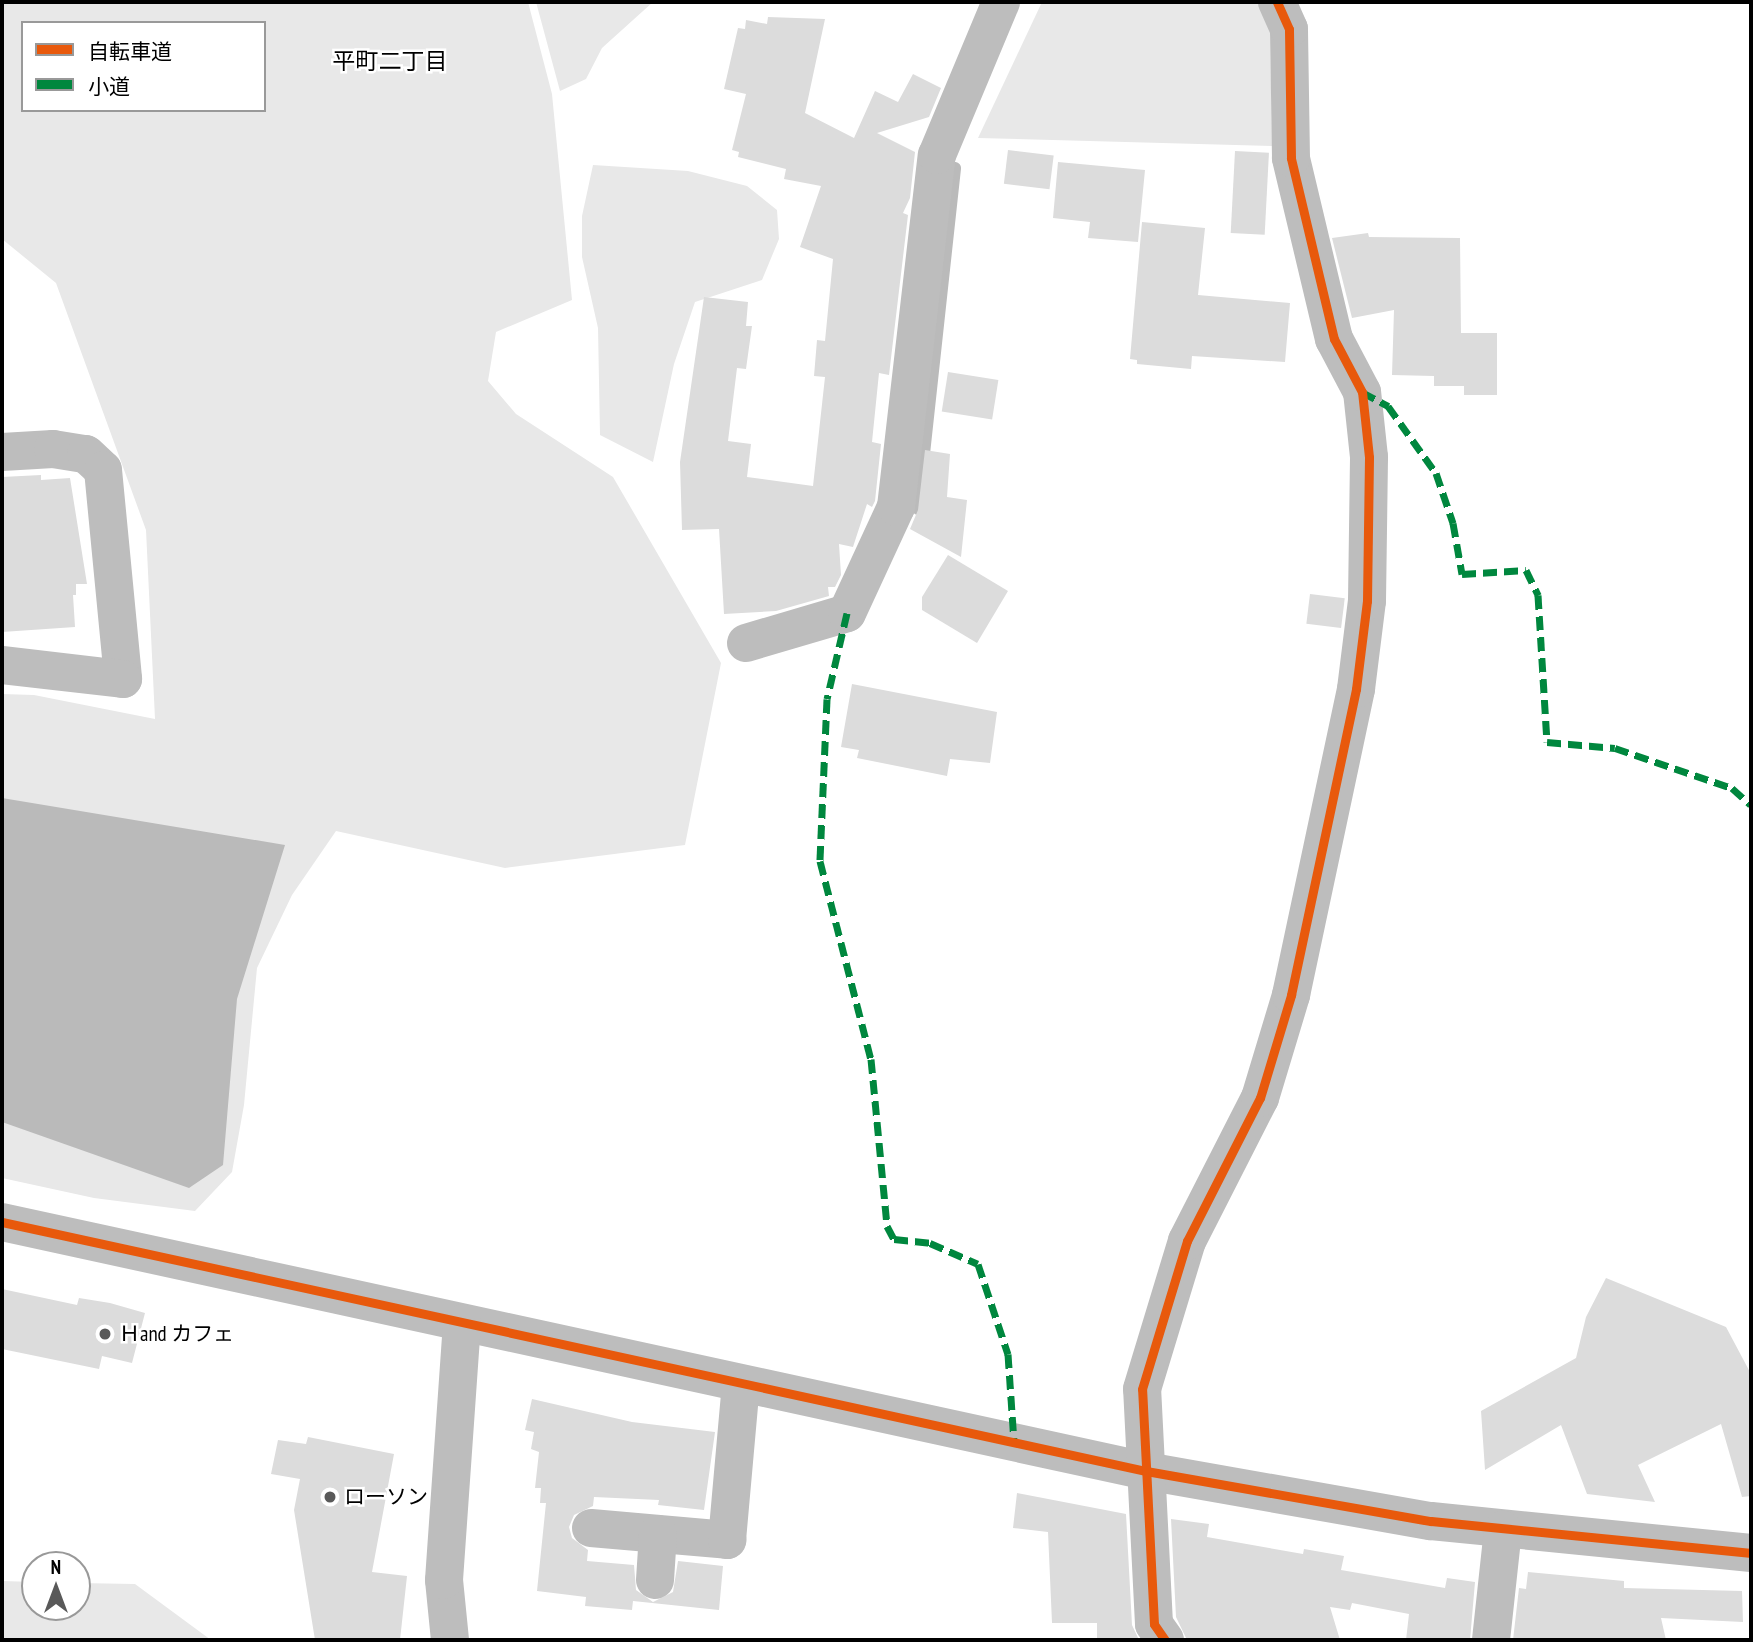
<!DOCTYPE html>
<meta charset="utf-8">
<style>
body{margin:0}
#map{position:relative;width:1753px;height:1642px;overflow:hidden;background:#fff;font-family:"PT Sans Narrow","Noto Sans JP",sans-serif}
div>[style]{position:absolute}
.green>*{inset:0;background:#e8e8e8}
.water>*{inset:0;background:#bababa}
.stream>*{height:12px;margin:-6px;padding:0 6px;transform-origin:6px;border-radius:6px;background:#bababa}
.building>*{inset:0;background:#dcdcdc;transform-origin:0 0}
.minor>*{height:38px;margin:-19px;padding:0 19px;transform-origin:19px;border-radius:19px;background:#bdbdbd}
.quiet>*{height:7px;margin-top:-3.5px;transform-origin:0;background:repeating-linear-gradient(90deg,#00873e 0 14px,transparent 0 21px)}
.cycleway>*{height:9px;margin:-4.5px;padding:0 4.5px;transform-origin:4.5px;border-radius:4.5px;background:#e8590c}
.dots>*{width:19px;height:19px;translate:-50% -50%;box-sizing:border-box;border:4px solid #fff;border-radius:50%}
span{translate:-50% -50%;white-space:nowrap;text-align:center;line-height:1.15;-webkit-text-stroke:5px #fff;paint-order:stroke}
.poi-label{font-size:21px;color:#000}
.left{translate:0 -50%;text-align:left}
.neighbourhood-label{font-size:23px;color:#000}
.frame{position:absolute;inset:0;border:4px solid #000;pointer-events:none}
.legend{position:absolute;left:21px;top:21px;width:245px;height:91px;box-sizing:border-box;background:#fff;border:2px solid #999;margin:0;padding:9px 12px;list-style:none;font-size:21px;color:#000}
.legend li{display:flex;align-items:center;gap:14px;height:35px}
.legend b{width:35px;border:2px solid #999}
.north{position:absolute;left:21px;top:1551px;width:70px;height:70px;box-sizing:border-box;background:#fff;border:2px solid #999;border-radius:50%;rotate:0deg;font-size:19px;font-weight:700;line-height:28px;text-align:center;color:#000}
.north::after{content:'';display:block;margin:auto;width:24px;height:32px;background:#595959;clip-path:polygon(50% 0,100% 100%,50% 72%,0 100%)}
</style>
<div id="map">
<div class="green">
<div style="clip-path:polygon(evenodd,2px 2px,528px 2px,552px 94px,572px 300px,496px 332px,488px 381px,516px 414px,613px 477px,721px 663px,685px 845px,505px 868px,336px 831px,292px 895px,257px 968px,244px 1105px,232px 1172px,195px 1211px,94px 1198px,2px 1178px,2px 694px,34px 695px,155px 719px,146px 530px,56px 283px,2px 239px,2px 2px,23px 23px,264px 23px,264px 110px,23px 110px,23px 23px)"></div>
<div style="clip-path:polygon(536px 2px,653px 2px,602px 48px,586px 79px,560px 91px)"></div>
<div style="clip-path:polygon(1042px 2px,1257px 2px,1270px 30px,1272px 146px,978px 138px)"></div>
<div style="clip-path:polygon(593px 165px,688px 171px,747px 186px,777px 210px,779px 239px,762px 280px,695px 302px,674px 364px,653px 462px,600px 435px,598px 328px,582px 257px,582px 216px)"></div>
<div style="clip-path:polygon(2px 1581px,35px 1582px,35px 1607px,77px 1607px,77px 1583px,135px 1584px,211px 1640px,2px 1640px)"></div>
</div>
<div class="water">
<div style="clip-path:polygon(2px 798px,285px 845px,237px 999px,223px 1165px,189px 1188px,2px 1122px)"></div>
</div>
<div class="stream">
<div style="left:918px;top:509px;width:343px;rotate:-83.8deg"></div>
</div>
<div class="building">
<div style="clip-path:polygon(768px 17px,825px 19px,805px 113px,854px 138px,875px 91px,898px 102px,913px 74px,941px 88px,929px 117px,877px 133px,915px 152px,910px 198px,903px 213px,908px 215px,889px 375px,879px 373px,872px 442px,881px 444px,875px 501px,872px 507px,867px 504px,853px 547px,839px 544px,841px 575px,835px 587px,828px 587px,829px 596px,776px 611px,724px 614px,719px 529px,682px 530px,680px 462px,704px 297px,748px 302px,746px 326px,752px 326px,746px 369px,737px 368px,728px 441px,751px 444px,747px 477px,813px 486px,825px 377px,814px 376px,817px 340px,825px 341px,833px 259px,800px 247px,821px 186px,784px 179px,786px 169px,738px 157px,739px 152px,732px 150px,746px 94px,724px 89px,738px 28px,745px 29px,746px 20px,767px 24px)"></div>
<div style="left:1008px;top:150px;width:46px;height:34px;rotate:7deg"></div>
<div style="left:1235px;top:151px;width:34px;height:82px;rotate:3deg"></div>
<div style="clip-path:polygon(1058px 162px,1145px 170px,1138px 242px,1088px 238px,1090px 222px,1053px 218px)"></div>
<div style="clip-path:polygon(1142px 222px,1205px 228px,1198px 295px,1290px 303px,1285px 362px,1192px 356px,1191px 369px,1137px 364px,1137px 360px,1130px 359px)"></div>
<div style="clip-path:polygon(1368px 233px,1369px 237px,1460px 238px,1461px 333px,1497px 333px,1497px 395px,1464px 395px,1464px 386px,1434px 386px,1434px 376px,1392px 375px,1394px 310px,1352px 318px,1332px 238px)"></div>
<div style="left:948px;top:372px;width:51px;height:40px;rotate:9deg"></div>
<div style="clip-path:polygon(925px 450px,950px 454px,947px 497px,967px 500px,961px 557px,910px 529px,918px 510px)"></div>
<div style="clip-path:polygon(41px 475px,41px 480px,70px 478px,87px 584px,76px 584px,76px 595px,73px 595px,75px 627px,2px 632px,2px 477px)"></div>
<div style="clip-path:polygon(948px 555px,1008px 591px,977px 643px,922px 610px,922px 597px)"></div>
<div style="left:1310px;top:594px;width:35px;height:30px;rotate:7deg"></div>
<div style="clip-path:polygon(852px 684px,997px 712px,990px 763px,950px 759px,947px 776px,857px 758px,859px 750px,841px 747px)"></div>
<div style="clip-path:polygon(1606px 1278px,1726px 1327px,1751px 1374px,1751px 1496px,1742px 1497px,1721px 1424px,1638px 1465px,1655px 1502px,1587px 1494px,1561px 1425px,1485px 1470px,1481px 1411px,1576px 1358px,1586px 1317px)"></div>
<div style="clip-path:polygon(2px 1289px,77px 1305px,79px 1298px,110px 1303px,145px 1313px,132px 1363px,102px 1356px,99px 1369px,2px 1349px)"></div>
<div style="clip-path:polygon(532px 1399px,632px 1422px,715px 1432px,704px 1510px,658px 1505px,659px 1500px,594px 1497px,593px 1506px,574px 1515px,569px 1527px,572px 1538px,588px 1550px,587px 1561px,634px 1565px,636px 1590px,653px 1602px,673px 1592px,678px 1561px,723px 1566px,719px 1610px,633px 1601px,632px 1610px,585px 1606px,586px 1597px,537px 1591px,546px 1503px,540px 1503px,541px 1488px,535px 1488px,539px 1452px,531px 1449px,534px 1432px,525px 1430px)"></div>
<div style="clip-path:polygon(308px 1437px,394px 1454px,372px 1572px,407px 1576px,400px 1640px,315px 1640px,294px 1510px,300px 1479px,271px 1474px,278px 1440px,306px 1444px)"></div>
<div style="clip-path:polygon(1017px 1493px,1126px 1514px,1132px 1625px,1139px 1640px,1097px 1638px,1097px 1623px,1052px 1623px,1048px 1532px,1013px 1528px)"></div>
<div style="clip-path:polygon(1171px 1519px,1209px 1524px,1207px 1537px,1303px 1554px,1304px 1549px,1344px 1556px,1341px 1570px,1445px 1588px,1447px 1578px,1475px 1582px,1470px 1640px,1406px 1640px,1409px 1614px,1352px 1603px,1350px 1610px,1330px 1607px,1340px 1640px,1187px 1640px,1176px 1617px)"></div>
<div style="clip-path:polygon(1528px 1572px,1624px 1581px,1624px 1588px,1742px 1591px,1743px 1622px,1661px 1618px,1666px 1640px,1513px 1640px,1519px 1588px,1526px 1589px)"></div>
</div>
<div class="minor">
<div style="left:2px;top:452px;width:51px;rotate:-3.4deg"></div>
<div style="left:53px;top:449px;width:33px;rotate:9deg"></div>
<div style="left:86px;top:454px;width:23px;rotate:43deg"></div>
<div style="left:103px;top:470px;width:210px;rotate:84.5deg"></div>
<div style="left:123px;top:679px;width:122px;rotate:-173.4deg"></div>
<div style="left:746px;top:643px;width:105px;rotate:-16.5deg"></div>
<div style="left:847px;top:613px;width:117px;rotate:-65.2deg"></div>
<div style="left:896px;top:507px;width:354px;rotate:-83.4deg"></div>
<div style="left:937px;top:155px;width:166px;rotate:-67.3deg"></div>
<div style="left:2px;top:1222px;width:1171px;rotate:12.28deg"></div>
<div style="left:1146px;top:1471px;width:289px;rotate:10deg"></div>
<div style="left:1431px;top:1521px;width:322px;rotate:5.7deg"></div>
<div style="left:591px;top:1528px;width:137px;rotate:5deg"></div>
<div style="left:727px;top:1540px;width:157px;rotate:-84.9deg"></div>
<div style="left:655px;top:1580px;width:46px;rotate:-86.3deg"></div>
<div style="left:450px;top:1640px;width:60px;rotate:-95.7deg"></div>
<div style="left:444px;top:1580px;width:257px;rotate:-86deg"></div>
<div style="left:1165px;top:1640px;width:19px;rotate:-125deg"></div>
<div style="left:1154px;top:1624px;width:235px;rotate:-92.9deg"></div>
<div style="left:1142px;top:1389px;width:155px;rotate:-73.1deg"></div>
<div style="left:1187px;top:1241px;width:161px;rotate:-63deg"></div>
<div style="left:1260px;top:1098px;width:108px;rotate:-73.2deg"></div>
<div style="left:1291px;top:995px;width:313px;rotate:-78deg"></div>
<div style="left:1356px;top:689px;width:89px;rotate:-82.9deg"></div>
<div style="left:1367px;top:601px;width:144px;rotate:-89.2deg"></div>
<div style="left:1369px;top:457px;width:65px;rotate:-96.1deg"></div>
<div style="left:1362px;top:392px;width:60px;rotate:-117.8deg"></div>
<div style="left:1334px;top:339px;width:186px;rotate:-103.4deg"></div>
<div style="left:1291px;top:158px;width:129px;rotate:-90.9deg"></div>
<div style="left:1289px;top:29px;width:30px;rotate:-114deg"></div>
<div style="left:1491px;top:1640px;width:111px;rotate:-83.8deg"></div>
</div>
<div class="quiet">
<div style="left:1362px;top:392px;width:30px;rotate:28deg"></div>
<div style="left:1388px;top:406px;width:82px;rotate:54.4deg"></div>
<div style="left:1436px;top:473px;width:53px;rotate:71.2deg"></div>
<div style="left:1453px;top:523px;width:52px;rotate:80deg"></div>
<div style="left:1462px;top:574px;width:64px;rotate:-3.6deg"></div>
<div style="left:1526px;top:570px;width:28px;rotate:64deg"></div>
<div style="left:1538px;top:595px;width:147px;rotate:86.5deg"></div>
<div style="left:1547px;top:742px;width:68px;rotate:5deg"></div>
<div style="left:1615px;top:748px;width:124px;rotate:18.9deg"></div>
<div style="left:1732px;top:788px;width:25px;rotate:42deg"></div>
<div style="left:847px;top:613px;width:88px;rotate:103.1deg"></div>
<div style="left:827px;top:699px;width:162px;rotate:92.5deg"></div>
<div style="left:820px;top:861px;width:204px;rotate:75.6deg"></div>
<div style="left:871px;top:1059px;width:168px;rotate:84.5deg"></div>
<div style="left:887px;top:1226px;width:15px;rotate:62deg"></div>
<div style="left:894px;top:1239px;width:36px;rotate:6deg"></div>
<div style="left:930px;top:1243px;width:52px;rotate:23.6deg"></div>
<div style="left:978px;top:1264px;width:95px;rotate:71.6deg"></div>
<div style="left:1008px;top:1354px;width:89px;rotate:86.1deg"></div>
</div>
<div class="cycleway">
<div style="left:2px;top:1222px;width:1171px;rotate:12.28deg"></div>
<div style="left:1146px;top:1471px;width:289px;rotate:10deg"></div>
<div style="left:1431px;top:1521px;width:322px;rotate:5.7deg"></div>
<div style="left:1165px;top:1640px;width:19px;rotate:-125deg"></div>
<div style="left:1154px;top:1624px;width:235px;rotate:-92.9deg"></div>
<div style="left:1142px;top:1389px;width:155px;rotate:-73.1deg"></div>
<div style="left:1187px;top:1241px;width:161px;rotate:-63deg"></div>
<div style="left:1260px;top:1098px;width:108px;rotate:-73.2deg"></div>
<div style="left:1291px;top:995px;width:313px;rotate:-78deg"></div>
<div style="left:1356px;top:689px;width:89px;rotate:-82.9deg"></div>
<div style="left:1367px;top:601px;width:144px;rotate:-89.2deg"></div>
<div style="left:1369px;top:457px;width:65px;rotate:-96.1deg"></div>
<div style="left:1362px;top:392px;width:60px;rotate:-117.8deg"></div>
<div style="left:1334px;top:339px;width:186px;rotate:-103.4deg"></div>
<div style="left:1291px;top:158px;width:129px;rotate:-90.9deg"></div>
<div style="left:1289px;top:29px;width:30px;rotate:-114deg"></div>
</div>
<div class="dots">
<div style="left:105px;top:1334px;background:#595959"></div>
<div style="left:330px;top:1497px;background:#595959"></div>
</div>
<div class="poi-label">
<span class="left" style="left:119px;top:1334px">Ｈand カフェ</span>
<span class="left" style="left:344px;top:1497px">ローソン</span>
</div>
<div class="neighbourhood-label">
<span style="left:390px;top:61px">平町二丁目</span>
</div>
<div class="frame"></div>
<ul class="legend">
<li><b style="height:9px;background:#e8590c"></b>自転車道</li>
<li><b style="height:9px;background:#00873e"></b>小道</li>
</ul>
<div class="north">N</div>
</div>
